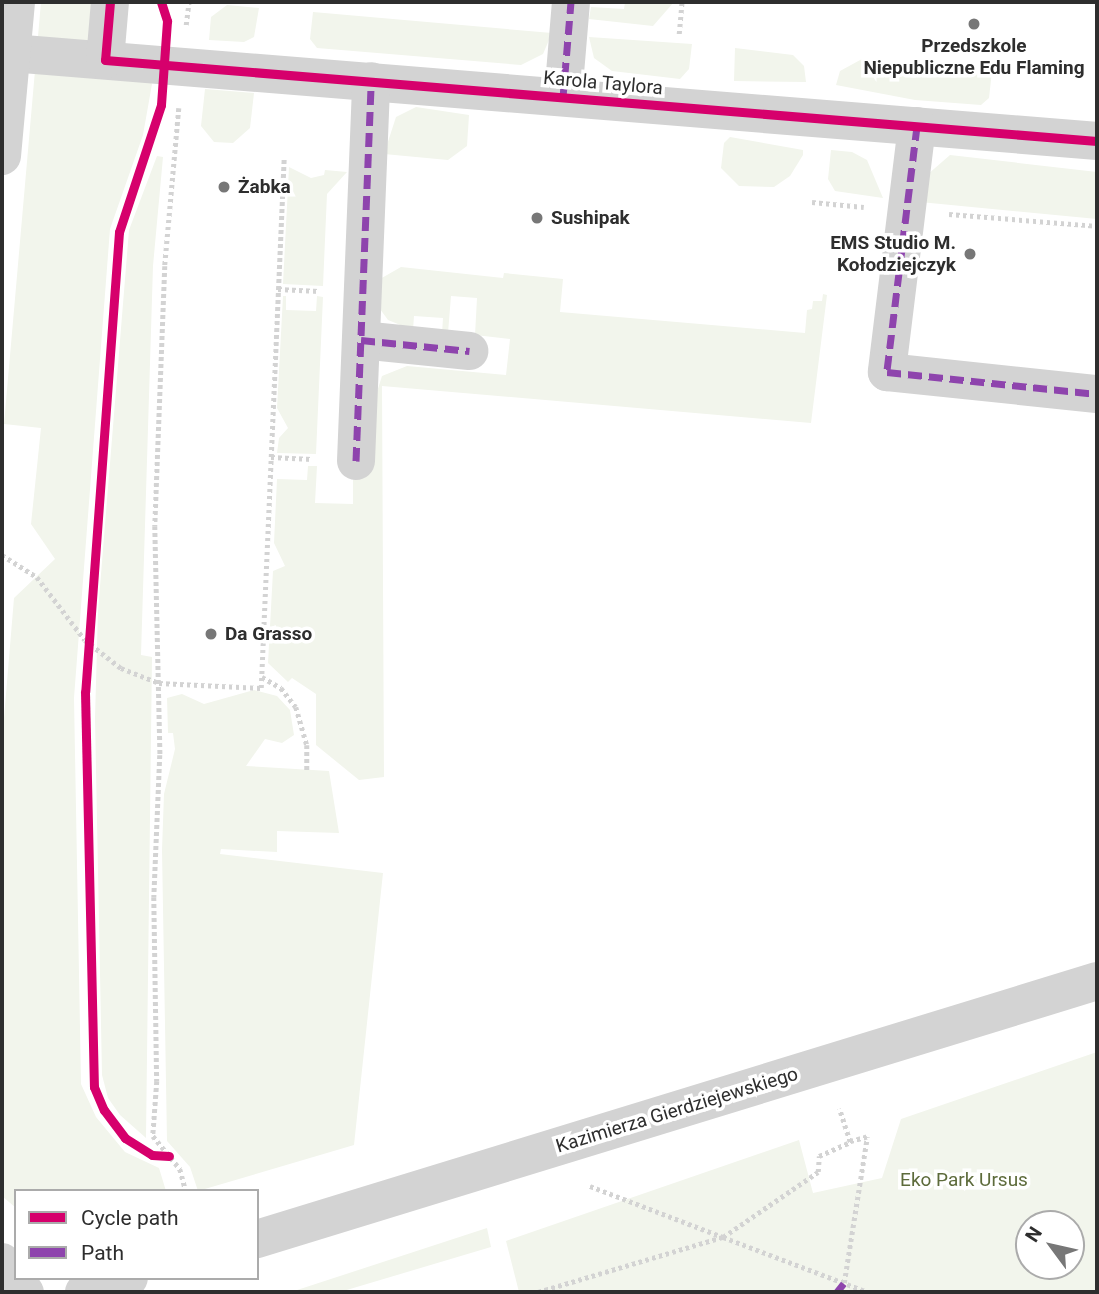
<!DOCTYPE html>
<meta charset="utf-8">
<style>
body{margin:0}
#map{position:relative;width:1099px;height:1294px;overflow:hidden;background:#fff;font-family:Roboto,sans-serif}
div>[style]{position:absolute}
.green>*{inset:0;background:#f2f5ec}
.path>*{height:4.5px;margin-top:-2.25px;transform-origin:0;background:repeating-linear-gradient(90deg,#d3d3d3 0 3.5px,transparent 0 7px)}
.minor>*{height:38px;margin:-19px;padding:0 19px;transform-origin:19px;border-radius:19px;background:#d3d3d3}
.quiet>*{height:7px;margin-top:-3.5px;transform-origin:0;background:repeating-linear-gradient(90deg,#8e44ad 0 14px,transparent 0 21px)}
.cycleway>*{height:9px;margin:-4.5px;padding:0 4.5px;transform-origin:4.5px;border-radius:4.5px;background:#d6006c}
.dots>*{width:19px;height:19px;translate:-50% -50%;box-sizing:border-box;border:4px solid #fff;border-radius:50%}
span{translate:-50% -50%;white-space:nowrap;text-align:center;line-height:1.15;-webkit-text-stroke:7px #fff;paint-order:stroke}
.poi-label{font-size:19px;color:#2e2e2e;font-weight:700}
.left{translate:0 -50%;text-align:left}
.right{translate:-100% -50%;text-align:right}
.street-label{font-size:19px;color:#2e2e2e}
.park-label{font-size:19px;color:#5d6b3b}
.frame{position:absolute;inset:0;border:4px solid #2e2e2e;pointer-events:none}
.legend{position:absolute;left:14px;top:1189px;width:245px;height:91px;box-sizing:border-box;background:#fff;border:2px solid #ababab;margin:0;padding:9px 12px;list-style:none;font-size:21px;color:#2e2e2e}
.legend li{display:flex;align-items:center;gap:14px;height:35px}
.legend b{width:35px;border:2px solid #ababab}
.north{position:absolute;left:1015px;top:1210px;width:70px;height:70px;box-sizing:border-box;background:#fff;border:2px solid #ababab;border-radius:50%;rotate:303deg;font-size:19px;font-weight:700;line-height:28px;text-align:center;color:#2e2e2e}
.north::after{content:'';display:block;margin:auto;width:24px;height:32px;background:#777;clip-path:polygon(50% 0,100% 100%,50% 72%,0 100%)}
</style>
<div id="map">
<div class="green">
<div style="clip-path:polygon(41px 2px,96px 2px,152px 84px,143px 135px,110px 229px,74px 698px,81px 1084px,96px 1117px,125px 1152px,159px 1168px,166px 1191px,16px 1191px,16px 1208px,2px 1196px,2px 742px,14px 598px,55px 559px,31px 524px,41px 428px,4px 424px)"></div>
<div style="clip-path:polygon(625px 2px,674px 2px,653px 26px,589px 19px,591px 7px,624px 9px)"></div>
<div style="clip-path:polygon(227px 5px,259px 8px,254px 37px,244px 42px,209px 40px,211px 17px)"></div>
<div style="clip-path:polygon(313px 12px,552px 33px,543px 54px,521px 65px,317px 48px,310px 39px)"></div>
<div style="clip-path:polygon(589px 37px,692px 44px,689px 69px,680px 79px,612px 71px,594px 58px)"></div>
<div style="clip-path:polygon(735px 48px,793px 55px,804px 66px,806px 82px,734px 81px)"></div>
<div style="clip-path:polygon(862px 59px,992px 71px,989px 98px,981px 105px,915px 100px,836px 85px,840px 71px)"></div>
<div style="clip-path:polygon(205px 89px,254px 93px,250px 128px,233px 143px,214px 142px,201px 126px)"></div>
<div style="clip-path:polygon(416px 107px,469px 115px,467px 146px,448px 160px,384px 154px,396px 117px)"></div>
<div style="clip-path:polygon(730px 137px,803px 150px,803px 155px,790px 176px,774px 187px,739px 186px,721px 168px,724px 143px)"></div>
<div style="clip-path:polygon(831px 150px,852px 152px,867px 160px,883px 198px,835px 191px,828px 179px)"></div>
<div style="clip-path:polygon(950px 155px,1097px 172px,1097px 219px,920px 202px,927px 175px)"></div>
<div style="clip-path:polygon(157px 156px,163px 157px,153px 266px,141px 655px,152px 657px,146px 1138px,120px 1115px,108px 1098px,102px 1075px,95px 718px,98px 611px,129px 230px)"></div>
<div style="clip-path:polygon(289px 167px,311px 178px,324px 175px,325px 170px,347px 172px,327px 194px,323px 286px,283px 284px)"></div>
<div style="clip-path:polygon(401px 267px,503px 278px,504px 273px,563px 279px,560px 312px,805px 333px,807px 310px,812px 309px,813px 301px,822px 301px,823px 294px,827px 295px,811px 423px,382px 386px,384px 777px,359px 780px,316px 745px,316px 694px,292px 678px,288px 682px,268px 663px,273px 571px,285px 566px,274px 543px,277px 479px,307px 480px,308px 466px,317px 466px,315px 503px,353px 504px,353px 468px,382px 376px,407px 366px,506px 375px,510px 339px,475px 335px,477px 298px,451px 296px,448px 333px,442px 333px,443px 318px,414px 316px,413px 330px,388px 320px,380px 309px,380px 279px)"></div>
<div style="clip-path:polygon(283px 296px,286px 296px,286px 310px,316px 311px,317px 296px,323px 297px,316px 454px,277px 453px,279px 438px,288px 428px,277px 408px)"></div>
<div style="clip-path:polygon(254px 690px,277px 696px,290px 710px,294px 735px,282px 743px,265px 739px,246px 766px,329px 771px,339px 833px,277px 831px,277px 852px,221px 849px,220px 854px,383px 873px,354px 1145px,198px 1191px,190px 1167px,167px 1141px,162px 850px,164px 794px,175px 749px,173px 733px,168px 733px,167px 698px,182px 694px,204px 704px)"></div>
<div style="clip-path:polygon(evenodd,1097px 1052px,1097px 1292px,519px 1292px,506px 1241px,799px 1140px,813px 1193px,882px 1178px,901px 1119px,1097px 1052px,1029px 1224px,1071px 1224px,1071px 1266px,1029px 1266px,1029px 1224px)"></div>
<div style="clip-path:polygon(487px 1228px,491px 1247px,340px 1292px,291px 1292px)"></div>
</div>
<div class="path">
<div style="left:186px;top:25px;width:23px;rotate:-83deg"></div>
<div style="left:679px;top:34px;width:32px;rotate:-85deg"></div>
<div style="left:179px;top:108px;width:159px;rotate:95.1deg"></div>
<div style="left:165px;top:266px;width:260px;rotate:92.2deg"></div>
<div style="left:155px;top:526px;width:229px;rotate:88.7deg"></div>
<div style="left:160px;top:755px;width:142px;rotate:92.4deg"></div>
<div style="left:154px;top:897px;width:184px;rotate:89.1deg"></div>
<div style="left:157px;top:1081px;width:55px;rotate:94.2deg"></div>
<div style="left:153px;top:1136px;width:43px;rotate:50.7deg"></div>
<div style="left:180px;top:1169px;width:23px;rotate:75deg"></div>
<div style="left:812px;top:202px;width:52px;rotate:5.5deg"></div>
<div style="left:949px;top:214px;width:148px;rotate:4.6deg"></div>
<div style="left:278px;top:289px;width:41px;rotate:2.8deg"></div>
<div style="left:271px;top:457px;width:41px;rotate:2.8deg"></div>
<div style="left:2px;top:555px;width:41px;rotate:32.2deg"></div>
<div style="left:37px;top:577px;width:79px;rotate:52.7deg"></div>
<div style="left:85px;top:640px;width:46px;rotate:37.9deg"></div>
<div style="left:121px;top:668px;width:41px;rotate:21.5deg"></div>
<div style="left:159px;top:683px;width:102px;rotate:2.8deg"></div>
<div style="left:261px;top:688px;width:531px;rotate:-87.52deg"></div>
<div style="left:262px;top:677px;width:22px;rotate:30deg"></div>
<div style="left:281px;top:688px;width:24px;rotate:52deg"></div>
<div style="left:296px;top:707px;width:40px;rotate:74deg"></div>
<div style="left:307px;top:745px;width:25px;rotate:90deg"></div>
<div style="left:590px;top:1186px;width:142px;rotate:21deg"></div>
<div style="left:723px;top:1237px;width:115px;rotate:-34.4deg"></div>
<div style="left:818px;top:1172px;width:16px;rotate:-86deg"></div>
<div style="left:819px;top:1156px;width:34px;rotate:-24deg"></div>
<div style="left:850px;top:1142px;width:35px;rotate:-108deg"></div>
<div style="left:844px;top:1283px;width:148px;rotate:-81deg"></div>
<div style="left:867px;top:1137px;width:18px;rotate:164deg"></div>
<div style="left:538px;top:1292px;width:193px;rotate:-16.6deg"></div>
<div style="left:723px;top:1237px;width:155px;rotate:20.8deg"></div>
</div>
<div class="minor">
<div style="left:11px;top:53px;width:1090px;rotate:4.63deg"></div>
<div style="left:105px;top:60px;width:58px;rotate:-85.1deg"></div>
<div style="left:563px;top:97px;width:95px;rotate:-85.2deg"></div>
<div style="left:917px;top:126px;width:248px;rotate:97deg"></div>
<div style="left:887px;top:372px;width:211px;rotate:6deg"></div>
<div style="left:2px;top:156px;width:155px;rotate:-84.8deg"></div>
<div style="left:361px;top:340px;width:109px;rotate:5.8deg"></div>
<div style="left:356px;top:461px;width:380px;rotate:-87.7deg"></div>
<div style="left:257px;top:1239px;width:879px;rotate:-17.07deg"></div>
<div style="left:2px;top:1262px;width:38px;rotate:53deg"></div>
<div style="left:84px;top:1292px;width:47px;rotate:-17.3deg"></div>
</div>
<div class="quiet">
<div style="left:563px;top:97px;width:95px;rotate:-85.2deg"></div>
<div style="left:917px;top:126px;width:248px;rotate:97deg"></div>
<div style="left:887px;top:372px;width:211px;rotate:6deg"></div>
<div style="left:361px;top:340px;width:109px;rotate:5.8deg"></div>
<div style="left:356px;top:461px;width:380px;rotate:-87.7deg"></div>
<div style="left:837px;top:1292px;width:11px;rotate:-52deg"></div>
</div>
<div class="cycleway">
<div style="left:110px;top:2px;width:58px;rotate:94.9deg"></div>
<div style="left:105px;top:60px;width:995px;rotate:4.67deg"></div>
<div style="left:161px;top:2px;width:20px;rotate:72deg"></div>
<div style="left:167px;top:21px;width:84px;rotate:94.1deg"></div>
<div style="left:161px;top:105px;width:134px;rotate:108.3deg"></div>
<div style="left:119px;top:232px;width:461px;rotate:94.2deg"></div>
<div style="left:85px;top:692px;width:395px;rotate:88.7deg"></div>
<div style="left:94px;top:1087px;width:25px;rotate:67deg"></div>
<div style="left:104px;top:1110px;width:35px;rotate:53deg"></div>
<div style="left:125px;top:1138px;width:32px;rotate:32deg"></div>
<div style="left:152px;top:1155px;width:17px;rotate:3deg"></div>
</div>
<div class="dots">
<div style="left:974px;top:24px;background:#777"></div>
<div style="left:224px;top:187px;background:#777"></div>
<div style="left:537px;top:218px;background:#777"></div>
<div style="left:970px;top:254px;background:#777"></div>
<div style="left:211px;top:634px;background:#777"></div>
</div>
<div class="poi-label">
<span style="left:974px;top:57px">Przedszkole<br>Niepubliczne Edu Flaming</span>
<span class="left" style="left:238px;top:187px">Żabka</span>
<span class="left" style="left:551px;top:218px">Sushipak</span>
<span class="right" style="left:956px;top:254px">EMS Studio M.<br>Kołodziejczyk</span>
<span class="left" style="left:225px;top:634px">Da Grasso</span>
</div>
<div class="street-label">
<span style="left:603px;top:83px;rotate:5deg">Karola Taylora</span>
<span style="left:677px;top:1110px;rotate:-17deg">Kazimierza Gierdziejewskiego</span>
</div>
<div class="park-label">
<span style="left:964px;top:1180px">Eko Park Ursus</span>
</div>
<div class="frame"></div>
<ul class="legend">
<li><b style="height:9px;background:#d6006c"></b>Cycle path</li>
<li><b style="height:9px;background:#8e44ad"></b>Path</li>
</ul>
<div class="north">N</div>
</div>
